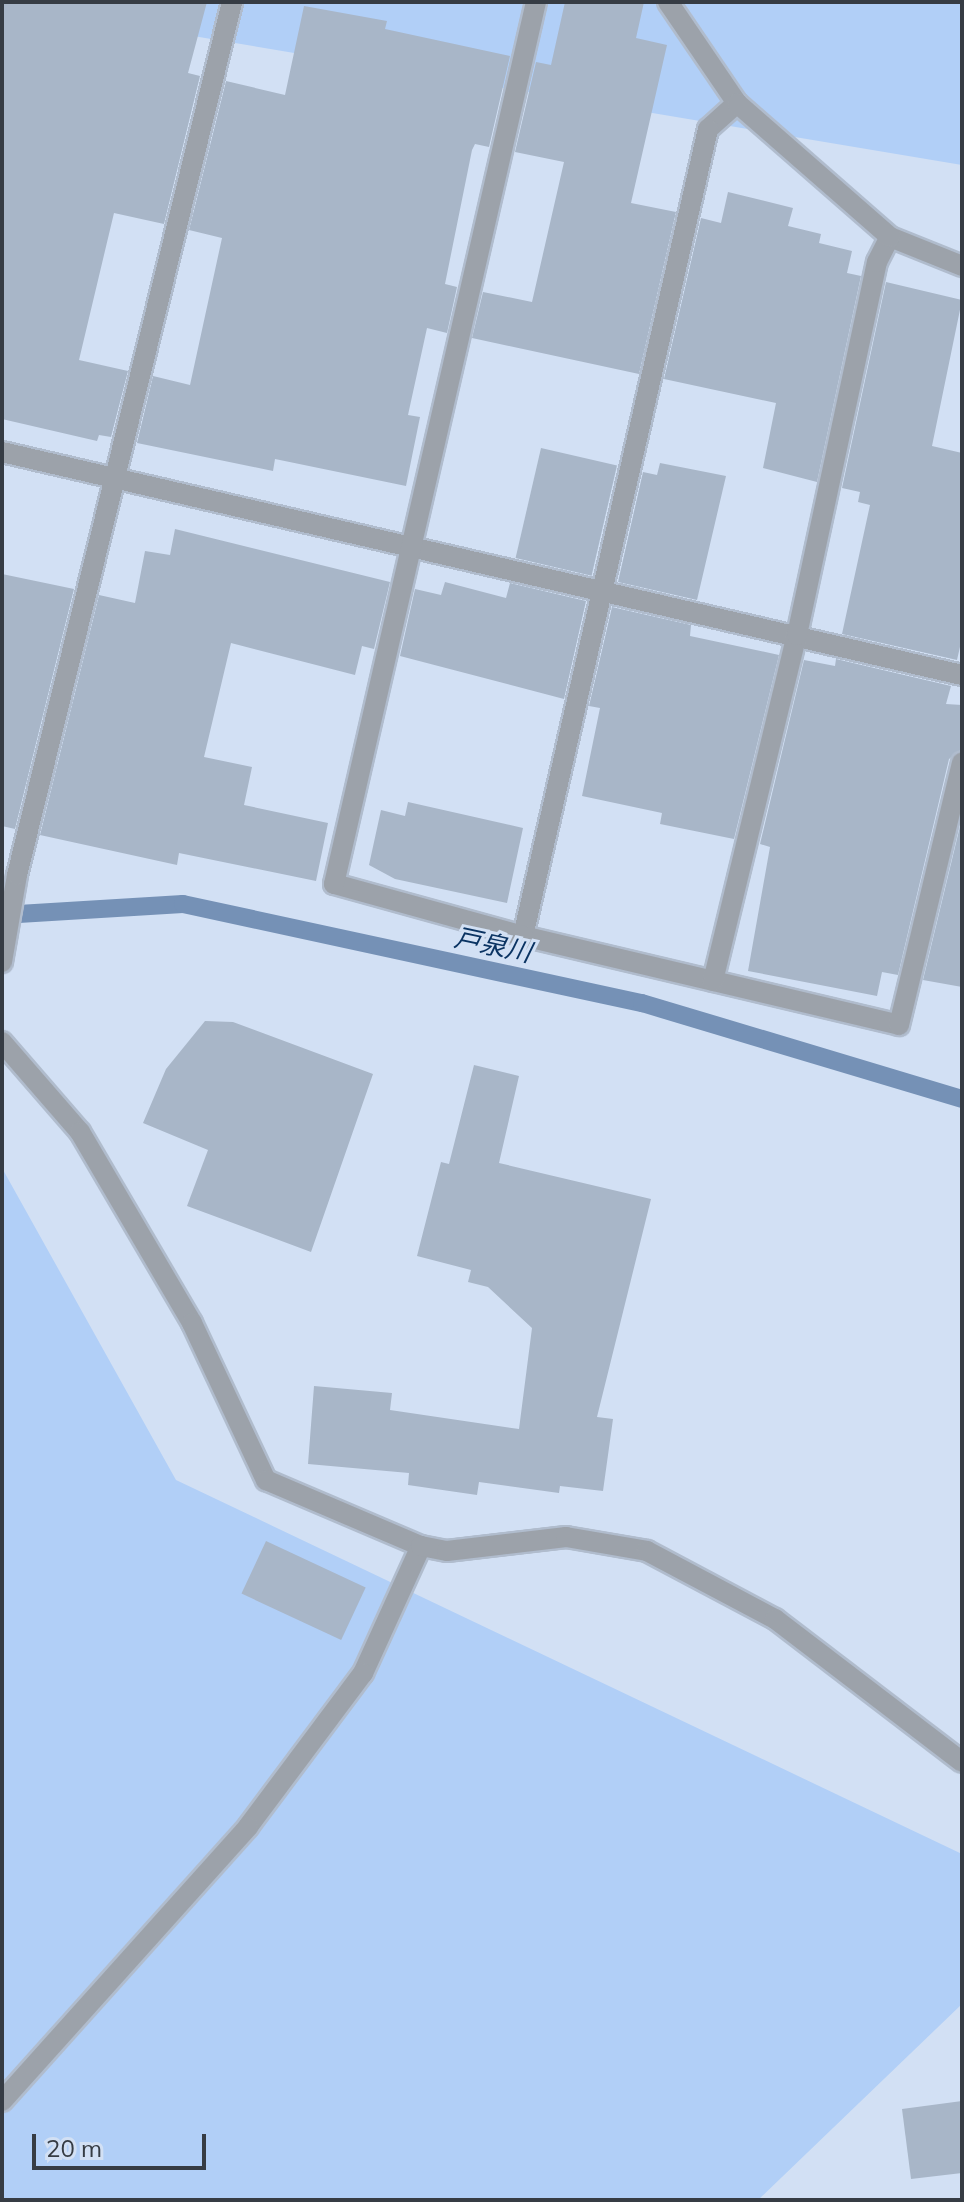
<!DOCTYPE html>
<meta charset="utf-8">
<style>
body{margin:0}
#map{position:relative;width:964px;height:2202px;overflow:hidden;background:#d2e0f4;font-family:Mulish,"Noto Sans JP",sans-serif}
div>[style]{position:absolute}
.green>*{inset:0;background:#b1cff7}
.stream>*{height:18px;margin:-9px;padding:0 9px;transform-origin:9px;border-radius:9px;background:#7591b6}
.building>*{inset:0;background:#a8b6c8;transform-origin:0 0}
.roads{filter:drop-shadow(2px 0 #b0bccd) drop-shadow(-2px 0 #b0bccd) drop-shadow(0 2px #b0bccd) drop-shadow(0 -2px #b0bccd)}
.minor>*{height:20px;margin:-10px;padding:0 10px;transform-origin:10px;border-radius:10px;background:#9ca2aa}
.tertiary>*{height:20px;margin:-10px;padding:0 10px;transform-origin:10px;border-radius:10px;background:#9ca2aa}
span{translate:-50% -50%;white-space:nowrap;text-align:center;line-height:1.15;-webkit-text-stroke:6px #d2e0f4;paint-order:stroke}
.water-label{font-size:26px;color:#0a3362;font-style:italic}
.frame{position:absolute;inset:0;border:4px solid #363c44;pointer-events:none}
.scale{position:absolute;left:32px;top:2134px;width:174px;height:36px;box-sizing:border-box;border:4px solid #363c44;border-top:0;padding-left:10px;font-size:24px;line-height:28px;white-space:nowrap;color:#363c44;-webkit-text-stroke:6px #d2e0f4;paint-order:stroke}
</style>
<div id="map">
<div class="green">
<div style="clip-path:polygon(2px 2px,962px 2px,962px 165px,2px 4px)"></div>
<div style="clip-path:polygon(2px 1168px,176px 1480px,962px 1854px,962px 2004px,758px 2200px,2px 2200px)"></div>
</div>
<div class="stream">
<div style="left:2px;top:915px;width:181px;rotate:-3.5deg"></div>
<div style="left:183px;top:904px;width:470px;rotate:12.2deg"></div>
<div style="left:642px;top:1003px;width:334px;rotate:16.7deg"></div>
</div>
<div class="building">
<div style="clip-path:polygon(2px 2px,207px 2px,188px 73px,200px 76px,164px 224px,114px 213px,79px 360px,128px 371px,111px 437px,99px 435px,97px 441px,2px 419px)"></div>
<div style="clip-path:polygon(565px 2px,644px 2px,636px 38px,667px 45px,631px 203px,676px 212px,639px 374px,472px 338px,483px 292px,532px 302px,564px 162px,515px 152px,536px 62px,551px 65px)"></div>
<div style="clip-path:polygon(304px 6px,387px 21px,385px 29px,510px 56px,489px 147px,475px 144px,472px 150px,445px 284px,457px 287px,447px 333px,427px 328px,408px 415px,420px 417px,406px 486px,275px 459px,273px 471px,137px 443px,153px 376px,190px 385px,222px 238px,189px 230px,226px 81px,285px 95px)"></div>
<div style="clip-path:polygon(728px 192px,793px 208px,788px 226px,821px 234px,819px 243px,852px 251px,847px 273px,861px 276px,817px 482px,763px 468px,776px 403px,664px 379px,701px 218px,721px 223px)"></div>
<div style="clip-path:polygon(886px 282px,962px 300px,932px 446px,962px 453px,962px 638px,957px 660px,842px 634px,870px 505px,858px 502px,860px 492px,842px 488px)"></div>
<div style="left:541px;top:448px;width:78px;height:113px;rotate:13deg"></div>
<div style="clip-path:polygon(660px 463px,726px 476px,697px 600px,618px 582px,643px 472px,657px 475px)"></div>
<div style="clip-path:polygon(175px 529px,390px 582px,374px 649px,362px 646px,355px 675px,231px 643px,204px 757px,252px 767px,244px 805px,328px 823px,316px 881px,179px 853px,177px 865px,40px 835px,99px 595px,135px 603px,145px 551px,170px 555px)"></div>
<div style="clip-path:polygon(2px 574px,74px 589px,15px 829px,2px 826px)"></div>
<div style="clip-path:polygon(445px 582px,506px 598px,510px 583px,586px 601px,564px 699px,400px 656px,415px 589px,441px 595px)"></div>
<div style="clip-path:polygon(612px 607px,691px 625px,690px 636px,779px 655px,734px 839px,660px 824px,662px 813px,582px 796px,600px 708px,589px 706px)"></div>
<div style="clip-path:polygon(836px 659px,951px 686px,946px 704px,962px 705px,962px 749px,949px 759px,898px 975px,882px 972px,877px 996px,748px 971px,770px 847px,760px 844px,804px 660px,835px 666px)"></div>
<div style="clip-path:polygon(408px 802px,523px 828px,507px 903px,395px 879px,369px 865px,381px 810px,405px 816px)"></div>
<div style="clip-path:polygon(962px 818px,962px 987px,923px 980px)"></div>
<div style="clip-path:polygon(205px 1021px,233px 1022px,373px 1074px,311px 1252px,187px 1206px,208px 1150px,143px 1123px,166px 1069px)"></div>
<div style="clip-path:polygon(474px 1065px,519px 1076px,499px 1163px,651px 1199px,597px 1417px,613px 1419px,603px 1491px,560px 1486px,559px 1493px,479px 1482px,477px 1495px,408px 1485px,409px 1473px,308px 1464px,314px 1386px,392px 1393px,390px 1410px,519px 1429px,532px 1328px,488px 1287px,468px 1282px,471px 1270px,417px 1256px,441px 1162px,449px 1164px)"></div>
<div style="left:266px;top:1541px;width:110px;height:58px;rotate:25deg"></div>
<div style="clip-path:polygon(962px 2101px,962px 2173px,911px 2179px,902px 2109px)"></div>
</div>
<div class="roads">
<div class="minor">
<div style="left:668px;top:2px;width:122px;rotate:55.7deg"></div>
<div style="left:737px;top:103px;width:39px;rotate:138deg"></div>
<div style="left:708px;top:129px;width:828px;rotate:102.91deg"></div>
<div style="left:523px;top:936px;width:386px;rotate:13.3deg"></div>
<div style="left:899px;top:1025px;width:270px;rotate:-76.5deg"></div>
<div style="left:890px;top:237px;width:78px;rotate:21.9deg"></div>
<div style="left:2px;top:452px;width:986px;rotate:13.08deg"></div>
<div style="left:523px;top:936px;width:196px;rotate:-164.6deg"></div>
<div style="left:334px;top:884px;width:905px;rotate:-77.1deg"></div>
<div style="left:2px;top:962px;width:88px;rotate:-80.2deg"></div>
<div style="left:17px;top:875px;width:899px;rotate:-76.16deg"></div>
<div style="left:713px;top:981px;width:356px;rotate:-76.4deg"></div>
<div style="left:797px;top:635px;width:381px;rotate:-77.9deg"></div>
<div style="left:877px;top:262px;width:28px;rotate:-63deg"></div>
<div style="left:890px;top:237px;width:203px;rotate:-138.8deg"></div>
<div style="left:2px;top:1042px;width:119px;rotate:49.1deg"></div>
<div style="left:80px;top:1132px;width:221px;rotate:59.6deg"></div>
<div style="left:192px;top:1323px;width:174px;rotate:64.8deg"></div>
<div style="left:266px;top:1480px;width:168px;rotate:23.1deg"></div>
<div style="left:421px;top:1546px;width:140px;rotate:114.5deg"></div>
<div style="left:363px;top:1673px;width:192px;rotate:126.8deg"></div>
<div style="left:248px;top:1827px;width:368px;rotate:131.9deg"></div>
</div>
<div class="tertiary">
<div style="left:421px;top:1546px;width:26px;rotate:11deg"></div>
<div style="left:447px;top:1551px;width:120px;rotate:-6.7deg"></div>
<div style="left:566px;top:1537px;width:82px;rotate:9.8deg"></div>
<div style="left:647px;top:1551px;width:145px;rotate:28deg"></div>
<div style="left:775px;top:1619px;width:235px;rotate:37.4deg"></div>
</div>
</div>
<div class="water-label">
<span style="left:493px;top:945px;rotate:12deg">戸泉川</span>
</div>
<div class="frame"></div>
<div class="scale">20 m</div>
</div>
